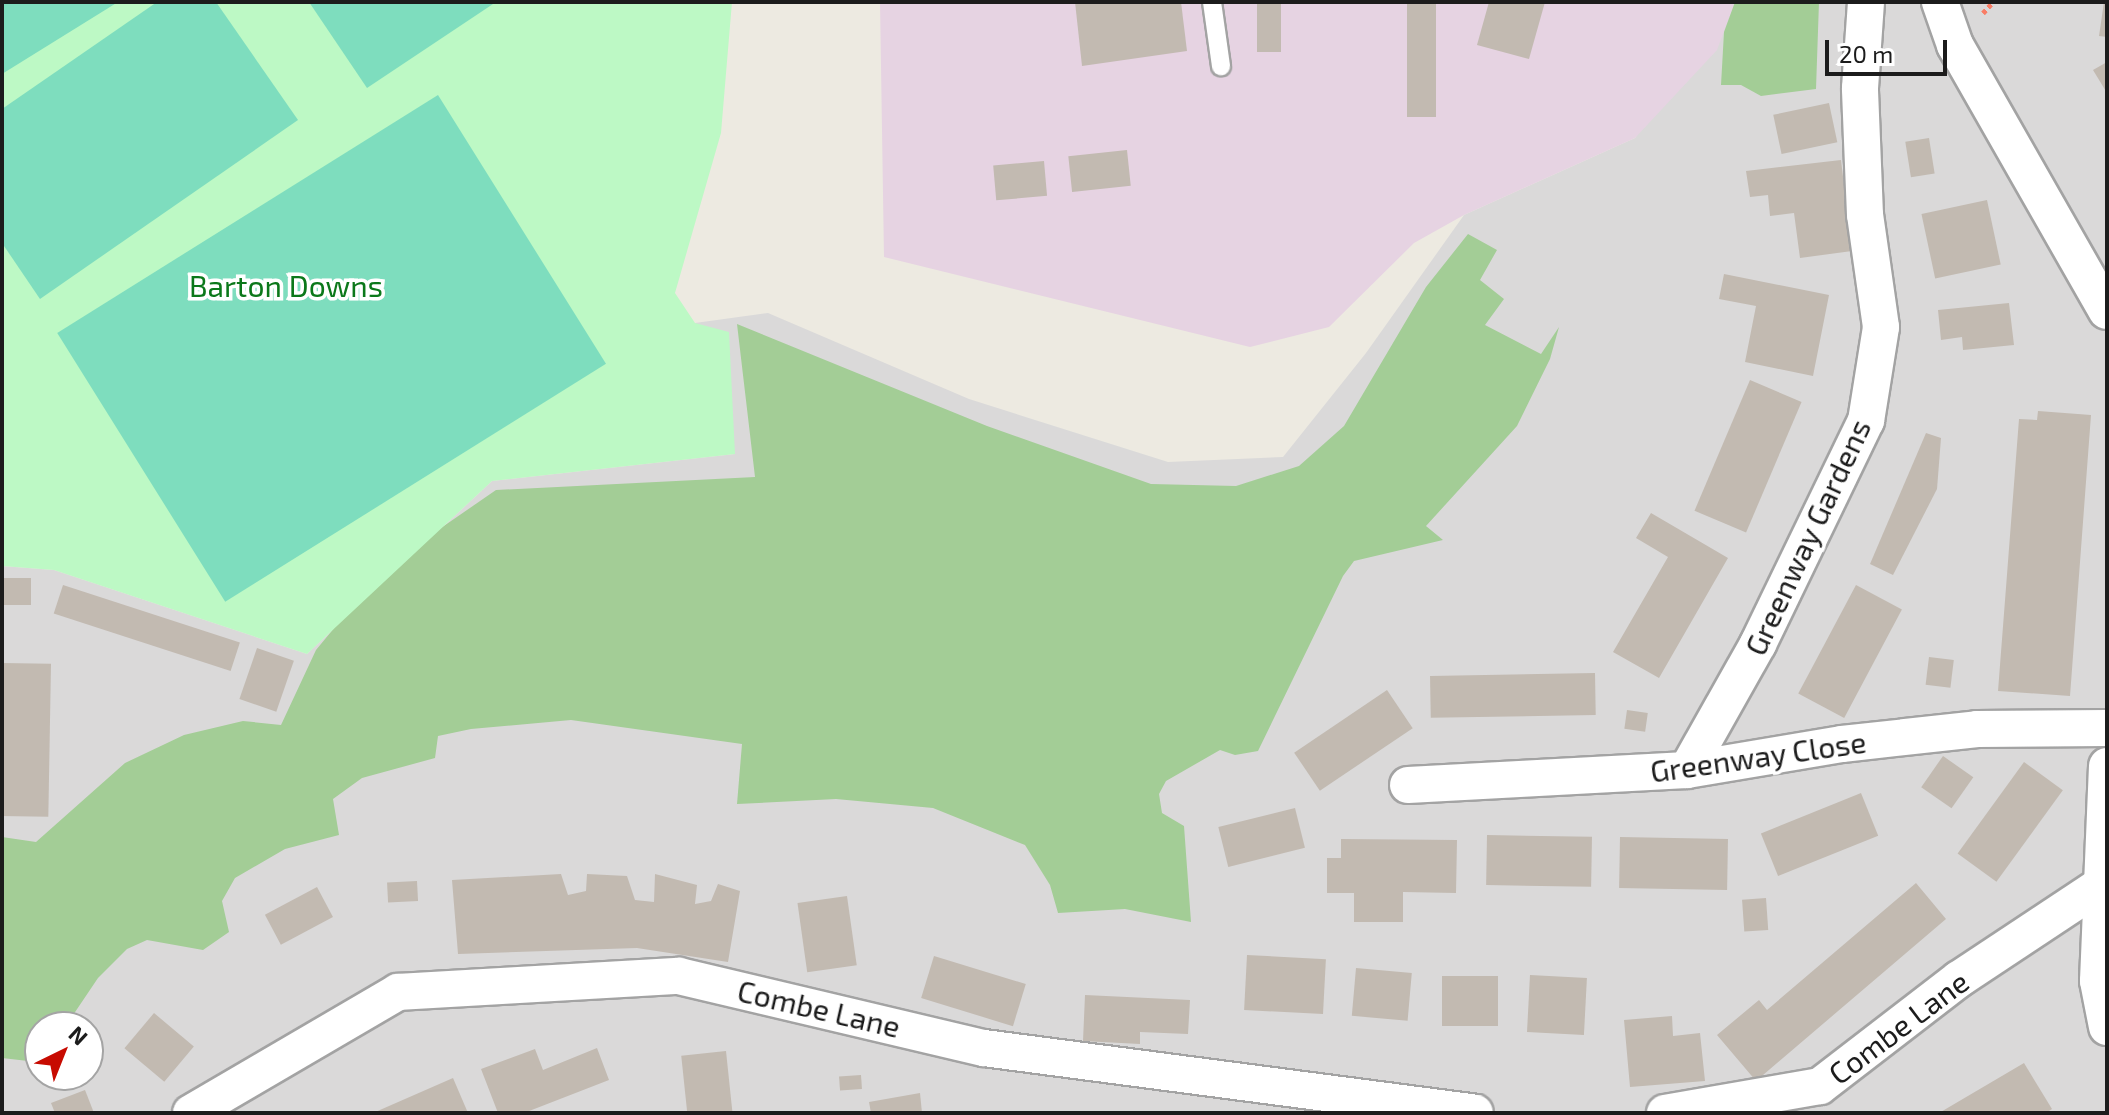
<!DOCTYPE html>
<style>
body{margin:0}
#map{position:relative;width:2109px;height:1115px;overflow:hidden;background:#edeae1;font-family:"Exo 2",sans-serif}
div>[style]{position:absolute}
.residential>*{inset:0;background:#dad9d9}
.industrial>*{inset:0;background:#e6d3e2}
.forest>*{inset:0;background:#a3cd96}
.park>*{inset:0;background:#bdf9c5}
.pitch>*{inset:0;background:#7eddbe;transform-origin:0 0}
.building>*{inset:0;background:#c2bab1;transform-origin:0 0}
.path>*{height:5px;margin-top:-2.5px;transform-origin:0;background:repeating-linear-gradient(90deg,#f97d66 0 4px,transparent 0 8px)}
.roads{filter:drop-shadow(2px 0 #a3a3a3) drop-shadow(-2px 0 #a3a3a3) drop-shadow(0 2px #a3a3a3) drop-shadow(0 -2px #a3a3a3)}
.lane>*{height:18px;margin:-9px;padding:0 9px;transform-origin:9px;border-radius:9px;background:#fff}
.street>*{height:36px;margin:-18px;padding:0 18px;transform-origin:18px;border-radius:18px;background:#fff}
span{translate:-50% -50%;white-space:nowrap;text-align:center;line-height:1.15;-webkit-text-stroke:7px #fff;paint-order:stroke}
.park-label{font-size:30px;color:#0b781a}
.street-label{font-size:30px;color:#1c1c1c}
.frame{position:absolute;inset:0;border:4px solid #1c1c1c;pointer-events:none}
.north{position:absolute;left:24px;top:1011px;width:80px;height:80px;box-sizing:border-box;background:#fff;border:2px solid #a4a4a4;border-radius:50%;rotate:43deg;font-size:22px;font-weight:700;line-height:32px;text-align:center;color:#1c1c1c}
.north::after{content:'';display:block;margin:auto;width:28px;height:36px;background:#c70b01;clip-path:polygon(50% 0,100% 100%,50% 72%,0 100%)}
.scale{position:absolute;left:1825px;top:40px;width:122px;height:36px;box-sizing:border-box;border:4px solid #1c1c1c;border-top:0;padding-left:10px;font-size:24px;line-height:28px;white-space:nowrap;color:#1c1c1c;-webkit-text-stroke:6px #fff;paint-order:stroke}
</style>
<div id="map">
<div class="residential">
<div style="clip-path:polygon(evenodd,1735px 2px,2107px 2px,2107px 1113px,2px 1113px,2px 566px,54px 570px,307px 654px,492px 481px,735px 454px,695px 323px,768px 313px,969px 399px,1168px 462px,1283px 457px,1366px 353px,1464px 215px,1635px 138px,1735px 2px,40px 1027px,88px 1027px,88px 1075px,40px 1075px,40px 1027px)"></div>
</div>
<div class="industrial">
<div style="clip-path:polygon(880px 2px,1735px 2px,1717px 50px,1635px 138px,1464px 215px,1414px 243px,1329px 327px,1250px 347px,884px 257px)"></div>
</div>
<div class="forest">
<div style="clip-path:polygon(1735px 2px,1819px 2px,1816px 89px,1761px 96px,1741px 85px,1721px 85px,1724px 32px)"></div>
<div style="clip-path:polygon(1468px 234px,1497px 250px,1480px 280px,1504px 299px,1485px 325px,1541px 354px,1559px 327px,1550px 359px,1517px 426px,1426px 526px,1443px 540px,1354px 561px,1343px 576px,1258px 751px,1235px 755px,1220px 750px,1166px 781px,1159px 794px,1162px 813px,1184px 826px,1191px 922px,1125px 909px,1058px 913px,1050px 885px,1025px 845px,933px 808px,836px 799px,737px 804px,742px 744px,571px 720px,471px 729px,438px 736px,435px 758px,362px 778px,333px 799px,339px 835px,285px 849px,235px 878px,222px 901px,229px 932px,203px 950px,147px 940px,127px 949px,98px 978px,65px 1027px,40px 1027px,40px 1043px,25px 1049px,28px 1061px,2px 1058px,2px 837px,36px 842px,125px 763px,184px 735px,243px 721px,281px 725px,316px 650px,354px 604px,425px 539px,496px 490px,755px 477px,737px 324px,987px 426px,1151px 484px,1236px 486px,1299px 466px,1344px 426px,1426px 287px)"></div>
</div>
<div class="park">
<div style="clip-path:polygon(2px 2px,732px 2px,721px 133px,675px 293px,695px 323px,729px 332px,735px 454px,492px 481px,307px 654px,54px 570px,2px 566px)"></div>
</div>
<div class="pitch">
<div style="clip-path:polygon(2px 2px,118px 2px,2px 74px)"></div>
<div style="clip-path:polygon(157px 2px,216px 2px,298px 120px,40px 299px,2px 243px,2px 109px)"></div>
<div style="clip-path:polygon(309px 2px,496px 2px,367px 88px)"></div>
<div style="left:438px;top:95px;width:317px;height:449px;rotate:58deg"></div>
</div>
<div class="building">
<div style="clip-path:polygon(1075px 2px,1181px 2px,1187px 51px,1082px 66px)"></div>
<div style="left:1257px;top:2px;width:24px;height:50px"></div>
<div style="left:1407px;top:2px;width:29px;height:115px"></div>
<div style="clip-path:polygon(1489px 2px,1545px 2px,1529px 59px,1477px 45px)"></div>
<div style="clip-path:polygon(2104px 2px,2107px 2px,2107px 37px,2099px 36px)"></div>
<div style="clip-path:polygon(2107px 62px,2107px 93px,2093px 70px)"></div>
<div style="left:1829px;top:103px;width:40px;height:57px;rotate:78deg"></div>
<div style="left:1929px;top:138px;width:36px;height:24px;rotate:81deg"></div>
<div style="left:1127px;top:150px;width:36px;height:59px;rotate:84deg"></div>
<div style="clip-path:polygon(1841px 160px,1852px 251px,1800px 258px,1794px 213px,1770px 216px,1768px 195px,1750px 197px,1746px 171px)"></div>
<div style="left:1044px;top:161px;width:35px;height:51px;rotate:85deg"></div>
<div style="left:1987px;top:200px;width:66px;height:67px;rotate:78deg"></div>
<div style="clip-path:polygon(1724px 274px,1829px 295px,1813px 376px,1745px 362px,1756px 306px,1719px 299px)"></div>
<div style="clip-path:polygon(2009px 303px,2014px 345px,1963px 350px,1962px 337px,1941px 340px,1938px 310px)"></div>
<div style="left:1750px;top:380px;width:56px;height:142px;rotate:23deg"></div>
<div style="clip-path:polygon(2038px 411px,2091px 415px,2070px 696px,1998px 691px,2019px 419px,2037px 420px)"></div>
<div style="clip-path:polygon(1926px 433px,1941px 438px,1937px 489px,1893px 575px,1870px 564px)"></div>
<div style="clip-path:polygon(1651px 513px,1728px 558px,1659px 678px,1613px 652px,1668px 557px,1636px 538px)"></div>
<div style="left:2px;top:578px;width:29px;height:27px"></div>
<div style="left:63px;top:585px;width:186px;height:30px;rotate:18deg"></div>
<div style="left:1856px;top:585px;width:52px;height:123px;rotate:28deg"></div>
<div style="left:257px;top:648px;width:39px;height:54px;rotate:19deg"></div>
<div style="left:1929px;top:657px;width:25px;height:28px;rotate:7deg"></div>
<div style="left:2px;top:663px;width:49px;height:153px;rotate:1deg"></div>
<div style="left:1595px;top:673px;width:42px;height:165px;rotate:89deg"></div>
<div style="left:1387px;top:690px;width:46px;height:112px;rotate:56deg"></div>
<div style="left:1627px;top:710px;width:21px;height:19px;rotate:8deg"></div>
<div style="left:1943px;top:756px;width:37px;height:38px;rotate:35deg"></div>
<div style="left:2024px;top:762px;width:48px;height:113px;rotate:36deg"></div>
<div style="left:1861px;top:793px;width:46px;height:108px;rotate:68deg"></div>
<div style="left:1295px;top:808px;width:41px;height:79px;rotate:76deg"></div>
<div style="left:1487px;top:835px;width:105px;height:50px;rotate:1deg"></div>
<div style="left:1620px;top:837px;width:108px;height:51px;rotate:1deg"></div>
<div style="clip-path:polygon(1341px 839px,1457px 840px,1456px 893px,1403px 892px,1403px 922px,1354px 922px,1354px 893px,1327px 893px,1327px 858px,1341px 858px)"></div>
<div style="clip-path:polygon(561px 874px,568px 895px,586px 891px,587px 874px,627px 876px,635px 900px,654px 902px,655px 874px,697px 885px,695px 904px,711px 901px,718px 884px,740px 891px,728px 962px,637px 948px,458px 954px,452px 880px)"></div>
<div style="left:417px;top:881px;width:20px;height:30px;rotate:87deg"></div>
<div style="clip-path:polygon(1916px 883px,1946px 919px,1756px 1081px,1717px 1035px,1759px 1000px,1767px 1010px)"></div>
<div style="left:317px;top:887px;width:34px;height:59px;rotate:62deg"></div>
<div style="left:847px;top:896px;width:70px;height:50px;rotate:82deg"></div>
<div style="left:1766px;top:898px;width:32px;height:24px;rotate:86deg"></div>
<div style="left:1247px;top:955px;width:79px;height:55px;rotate:3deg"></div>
<div style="left:934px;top:956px;width:96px;height:44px;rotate:17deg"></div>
<div style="left:1356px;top:968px;width:56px;height:48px;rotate:5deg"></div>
<div style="left:1530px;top:975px;width:57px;height:57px;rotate:3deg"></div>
<div style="left:1442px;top:976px;width:56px;height:50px"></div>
<div style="clip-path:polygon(1085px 995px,1190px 1000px,1188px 1034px,1140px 1032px,1140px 1044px,1083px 1041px)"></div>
<div style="left:154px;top:1013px;width:52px;height:46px;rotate:40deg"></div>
<div style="clip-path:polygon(1672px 1016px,1673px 1036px,1700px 1033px,1705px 1081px,1630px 1087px,1624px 1020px)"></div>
<div style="clip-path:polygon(597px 1048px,609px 1080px,524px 1113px,498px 1113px,481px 1069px,535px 1049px,543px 1070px)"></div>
<div style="left:726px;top:1051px;width:62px;height:45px;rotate:84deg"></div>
<div style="clip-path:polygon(2024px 1063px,2052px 1109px,2046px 1113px,1939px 1113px)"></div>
<div style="left:861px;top:1075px;width:14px;height:22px;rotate:86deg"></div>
<div style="clip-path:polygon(453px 1078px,468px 1113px,373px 1113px)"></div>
<div style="clip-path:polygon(85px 1090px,94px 1113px,55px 1113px,51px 1103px)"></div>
<div style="clip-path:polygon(920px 1093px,922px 1113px,871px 1113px,869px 1102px)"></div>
</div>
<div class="path">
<div style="left:1983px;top:13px;width:15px;rotate:-48deg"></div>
</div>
<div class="roads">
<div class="lane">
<div style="left:1212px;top:2px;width:65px;rotate:82deg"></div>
</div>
<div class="street">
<div style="left:1940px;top:2px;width:46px;rotate:70.8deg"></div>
<div style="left:1955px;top:45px;width:306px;rotate:60.3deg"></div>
<div style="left:2107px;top:766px;width:215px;rotate:92.4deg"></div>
<div style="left:2098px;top:981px;width:47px;rotate:78.9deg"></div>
<div style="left:1687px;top:770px;width:145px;rotate:-60.6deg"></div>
<div style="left:1758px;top:644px;width:248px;rotate:-64.2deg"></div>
<div style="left:1866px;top:421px;width:95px;rotate:-80.9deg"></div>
<div style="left:1881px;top:327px;width:113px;rotate:-98.1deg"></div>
<div style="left:1865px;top:215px;width:127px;rotate:-92.3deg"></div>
<div style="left:1860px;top:88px;width:86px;rotate:-86deg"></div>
<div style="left:1408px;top:785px;width:279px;rotate:-3.1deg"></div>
<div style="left:1687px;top:770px;width:157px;rotate:-9.5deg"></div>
<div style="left:1842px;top:744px;width:136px;rotate:-6.3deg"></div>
<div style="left:1977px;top:729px;width:130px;rotate:-0.4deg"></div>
<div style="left:191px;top:1113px;width:240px;rotate:-30.3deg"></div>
<div style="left:398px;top:992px;width:281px;rotate:-3.3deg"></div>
<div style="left:679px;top:976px;width:313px;rotate:13.3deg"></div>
<div style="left:984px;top:1048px;width:495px;rotate:7.5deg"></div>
<div style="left:1665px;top:1113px;width:157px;rotate:-9.9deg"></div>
<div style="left:1820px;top:1086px;width:175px;rotate:-37.6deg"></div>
<div style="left:1959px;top:979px;width:178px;rotate:-33.5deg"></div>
</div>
</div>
<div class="park-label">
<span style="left:286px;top:285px">Barton Downs</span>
</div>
<div class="street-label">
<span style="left:1807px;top:537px;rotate:-65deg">Greenway Gardens</span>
<span style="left:1758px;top:756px;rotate:-8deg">Greenway Close</span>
<span style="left:819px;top:1008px;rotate:13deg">Combe Lane</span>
<span style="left:1898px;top:1027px;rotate:-37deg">Combe Lane</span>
</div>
<div class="frame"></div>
<div class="north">N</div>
<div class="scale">20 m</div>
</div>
